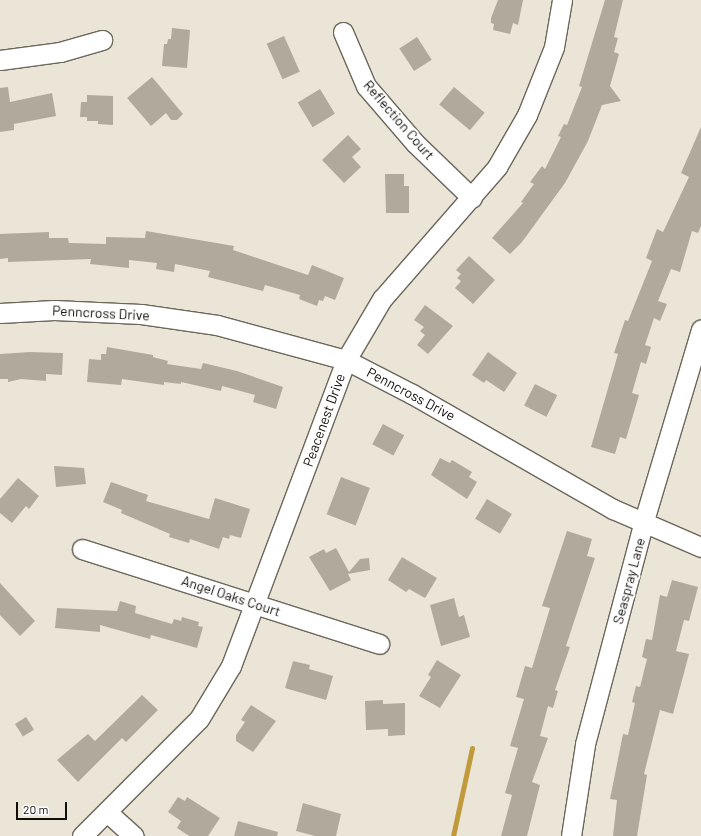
<!DOCTYPE html>
<style>
body{margin:0}
#map{position:relative;width:701px;height:836px;overflow:hidden;background:#ebe5d7;font-family:Barlow,sans-serif}
div>[style]{position:absolute}
.stream>*{height:5px;margin:-2.5px;padding:0 2.5px;transform-origin:2.5px;border-radius:2.5px;background:#c19a3c}
.building>*{inset:0;background:#b0aa9d;transform-origin:0 0}
.roads{filter:drop-shadow(1px 0 #6c665b) drop-shadow(-1px 0 #6c665b) drop-shadow(0 1px #6c665b) drop-shadow(0 -1px #6c665b)}
.street>*{height:19px;margin:-9.5px;padding:0 9.5px;transform-origin:9.5px;border-radius:9.5px;background:#fff}
span{translate:-50% -50%;white-space:nowrap;text-align:center;line-height:1.15;-webkit-text-stroke:4px #fff;paint-order:stroke}
.street-label{font-size:14px;color:#110f0a}
.scale{position:absolute;left:16px;top:802px;width:51px;height:18px;box-sizing:border-box;border:2px solid #110f0a;border-top:0;padding-left:5px;font-size:12px;line-height:14px;white-space:nowrap;color:#110f0a;-webkit-text-stroke:3px #fff;paint-order:stroke}
</style>
<div id="map">
<div class="stream">
<div style="left:453px;top:836px;width:90px;rotate:-77.8deg"></div>
</div>
<div class="building">
<div style="clip-path:polygon(498px 0,523px 0,518px 25px,513px 23px,510px 34px,493px 30px,494px 24px,491px 23px,491px 18px)"></div>
<div style="clip-path:polygon(605px 0,623px 0,614px 37px,618px 38px,614px 52px,619px 54px,610px 86px,621px 101px,602px 105px,588px 141px,565px 183px,522px 242px,510px 254px,492px 238px,523px 203px,521px 202px,534px 184px,530px 182px,542px 166px,545px 169px,561px 137px,558px 136px,564px 124px,567px 125px,582px 87px,579px 86px)"></div>
<div style="clip-path:polygon(172px 28px,190px 30px,187px 68px,162px 66px,164px 44px,167px 44px,168px 39px,171px 39px)"></div>
<div style="left:284px;top:36px;width:39px;height:19px;rotate:66deg"></div>
<div style="left:417px;top:37px;width:27px;height:21px;rotate:57deg"></div>
<div style="clip-path:polygon(152px 77px,183px 114px,177px 120px,171px 120px,166px 113px,151px 126px,127px 98px)"></div>
<div style="clip-path:polygon(8px 87px,10px 102px,52px 93px,56px 116px,14px 124px,14px 130px,0 132px,0 88px)"></div>
<div style="left:454px;top:87px;width:40px;height:23px;rotate:40deg"></div>
<div style="left:320px;top:89px;width:29px;height:26px;rotate:59deg"></div>
<div style="clip-path:polygon(87px 95px,113px 96px,113px 125px,98px 124px,98px 121px,87px 121px,87px 117px,80px 117px,81px 102px,87px 102px)"></div>
<div style="clip-path:polygon(701px 127px,701px 226px,698px 233px,692px 231px,680px 272px,671px 269px,658px 301px,667px 304px,660px 321px,654px 318px,645px 345px,651px 347px,646px 364px,641px 362px,632px 393px,639px 395px,626px 439px,620px 437px,615px 454px,591px 447px,618px 354px,614px 353px,625px 320px,628px 321px,652px 261px,646px 258px,657px 229px,663px 232px,689px 177px,681px 173px)"></div>
<div style="clip-path:polygon(348px 135px,361px 149px,352px 157px,361px 167px,344px 183px,322px 160px)"></div>
<div style="clip-path:polygon(385px 174px,404px 174px,404px 186px,409px 186px,409px 213px,386px 213px)"></div>
<div style="clip-path:polygon(146px 231px,234px 246px,233px 250px,308px 275px,312px 265px,344px 278px,335px 300px,325px 296px,323px 301px,319px 300px,317px 306px,299px 299px,300px 295px,265px 285px,263px 291px,208px 277px,210px 271px,175px 264px,174px 272px,156px 269px,157px 263px,129px 260px,129px 268px,90px 264px,91px 259px,8px 262px,8px 258px,0 259px,0 234px,49px 232px,49px 238px,68px 238px,69px 243px,106px 244px,106px 237px,145px 238px)"></div>
<div style="clip-path:polygon(469px 256px,495px 280px,473px 304px,455px 288px,461px 281px,457px 278px,461px 274px,456px 270px)"></div>
<div style="clip-path:polygon(425px 305px,453px 326px,428px 354px,417px 345px,425px 335px,420px 331px,424px 327px,414px 320px)"></div>
<div style="clip-path:polygon(107px 347px,153px 355px,153px 357px,168px 361px,167px 364px,201px 369px,203px 363px,237px 371px,283px 387px,276px 409px,253px 402px,255px 395px,222px 386px,221px 391px,181px 382px,181px 384px,164px 382px,164px 385px,122px 379px,121px 385px,87px 382px,89px 359px,101px 360px,101px 354px,106px 354px)"></div>
<div style="clip-path:polygon(30px 352px,63px 353px,62px 375px,46px 374px,46px 381px,21px 379px,8px 382px,8px 379px,0 379px,0 354px)"></div>
<div style="clip-path:polygon(488px 352px,517px 373px,504px 392px,486px 380px,484px 383px,472px 375px)"></div>
<div style="left:535px;top:384px;width:25px;height:24px;rotate:27deg"></div>
<div style="left:383px;top:424px;width:24px;height:23px;rotate:28deg"></div>
<div style="clip-path:polygon(440px 458px,450px 463px,452px 460px,472px 472px,469px 477px,477px 482px,467px 499px,431px 475px)"></div>
<div style="clip-path:polygon(54px 466px,84px 468px,86px 484px,56px 487px)"></div>
<div style="left:341px;top:477px;width:31px;height:40px;rotate:21deg"></div>
<div style="clip-path:polygon(18px 478px,39px 496px,29px 509px,26px 506px,12px 523px,0 513px,0 499px)"></div>
<div style="clip-path:polygon(111px 482px,148px 495px,146px 501px,209px 519px,215px 498px,250px 509px,241px 538px,230px 535px,229px 539px,223px 537px,219px 549px,190px 539px,189px 543px,169px 537px,170px 534px,121px 513px,122px 510px,103px 502px)"></div>
<div style="left:487px;top:499px;width:29px;height:23px;rotate:31deg"></div>
<div style="clip-path:polygon(567px 531px,592px 539px,587px 556px,595px 558px,566px 646px,570px 647px,555px 690px,558px 691px,553px 708px,548px 706px,540px 736px,548px 738px,532px 782px,540px 785px,527px 836px,501px 836px,512px 795px,505px 793px,518px 748px,510px 746px,524px 699px,516px 697px,525px 666px,532px 668px,550px 608px,542px 606px)"></div>
<div style="clip-path:polygon(336px 548px,349px 572px,360px 559px,369px 558px,370px 570px,348px 574px,351px 580px,330px 591px,309px 557px,324px 549px,326px 553px)"></div>
<div style="clip-path:polygon(402px 557px,437px 578px,425px 598px,409px 589px,406px 592px,388px 580px)"></div>
<div style="clip-path:polygon(672px 580px,698px 587px,689px 621px,684px 620px,676px 651px,689px 654px,673px 714px,660px 710px,644px 774px,647px 775px,637px 836px,613px 836px,617px 800px,610px 799px,623px 734px,628px 735px,635px 703px,632px 702px,636px 686px,640px 687px,647px 659px,642px 657px,646px 639px,652px 640px,660px 595px,667px 597px)"></div>
<div style="clip-path:polygon(0 583px,35px 621px,20px 636px,0 615px)"></div>
<div style="clip-path:polygon(454px 598px,459px 617px,464px 615px,470px 637px,441px 646px,430px 605px)"></div>
<div style="clip-path:polygon(120px 601px,136px 606px,135px 613px,172px 624px,174px 619px,181px 621px,182px 617px,199px 622px,198px 626px,203px 627px,197px 648px,151px 635px,150px 639px,100px 625px,100px 632px,55px 628px,57px 608px,117px 611px)"></div>
<div style="clip-path:polygon(437px 660px,461px 675px,440px 708px,419px 696px,431px 677px,428px 675px)"></div>
<div style="clip-path:polygon(293px 661px,310px 665px,309px 669px,333px 676px,326px 700px,285px 688px)"></div>
<div style="clip-path:polygon(142px 695px,158px 710px,126px 742px,122px 738px,78px 782px,57px 760px,88px 734px,95px 741px)"></div>
<div style="clip-path:polygon(383px 700px,383px 704px,405px 703px,405px 735px,388px 736px,388px 729px,366px 730px,365px 701px)"></div>
<div style="clip-path:polygon(251px 705px,276px 721px,253px 752px,236px 741px,236px 735px,245px 722px,241px 720px)"></div>
<div style="left:26px;top:717px;width:15px;height:13px;rotate:58deg"></div>
<div style="clip-path:polygon(178px 797px,185px 801px,187px 797px,220px 818px,208px 836px,189px 836px,177px 828px,181px 821px,168px 812px)"></div>
<div style="clip-path:polygon(303px 803px,341px 814px,336px 836px,315px 836px,296px 831px)"></div>
<div style="clip-path:polygon(238px 821px,278px 832px,277px 836px,234px 836px)"></div>
</div>
<div class="roads">
<div class="street">
<div style="left:343px;top:32px;width:59px;rotate:66.9deg"></div>
<div style="left:366px;top:86px;width:75px;rotate:49.3deg"></div>
<div style="left:415px;top:143px;width:79px;rotate:44deg"></div>
<div style="left:0;top:60px;width:61px;rotate:-7.6deg"></div>
<div style="left:60px;top:52px;width:44px;rotate:-15.9deg"></div>
<div style="left:0;top:313px;width:54px;rotate:-3.2deg"></div>
<div style="left:54px;top:310px;width:87px;rotate:2.6deg"></div>
<div style="left:141px;top:314px;width:77px;rotate:8.2deg"></div>
<div style="left:217px;top:325px;width:134px;rotate:15.2deg"></div>
<div style="left:346px;top:360px;width:74px;rotate:27.3deg"></div>
<div style="left:412px;top:394px;width:232px;rotate:29.8deg"></div>
<div style="left:613px;top:509px;width:96px;rotate:23.4deg"></div>
<div style="left:82px;top:549px;width:312px;rotate:17.7deg"></div>
<div style="left:107px;top:812px;width:36px;rotate:42deg"></div>
<div style="left:82px;top:836px;width:165px;rotate:-45deg"></div>
<div style="left:199px;top:719px;width:62px;rotate:-58.9deg"></div>
<div style="left:231px;top:666px;width:327px;rotate:-69.4deg"></div>
<div style="left:346px;top:360px;width:71px;rotate:-59.5deg"></div>
<div style="left:382px;top:299px;width:175px;rotate:-48.9deg"></div>
<div style="left:497px;top:167px;width:60px;rotate:-60deg"></div>
<div style="left:527px;top:115px;width:73px;rotate:-68.3deg"></div>
<div style="left:554px;top:47px;width:48px;rotate:-80.3deg"></div>
<div style="left:571px;top:836px;width:93px;rotate:-81.3deg"></div>
<div style="left:585px;top:744px;width:228px;rotate:-75.2deg"></div>
<div style="left:643px;top:524px;width:203px;rotate:-73.4deg"></div>
</div>
</div>
<div class="street-label">
<span style="left:399px;top:120px;rotate:49deg">Reflection Court</span>
<span style="left:101px;top:313px;rotate:3deg">Penncross Drive</span>
<span style="left:411px;top:394px;rotate:28deg">Penncross Drive</span>
<span style="left:324px;top:420px;rotate:-70deg">Peacenest Drive</span>
<span style="left:629px;top:581px;rotate:-75deg">Seaspray Lane</span>
<span style="left:231px;top:596px;rotate:18deg">Angel Oaks Court</span>
</div>
<div class="scale">20 m</div>
</div>
